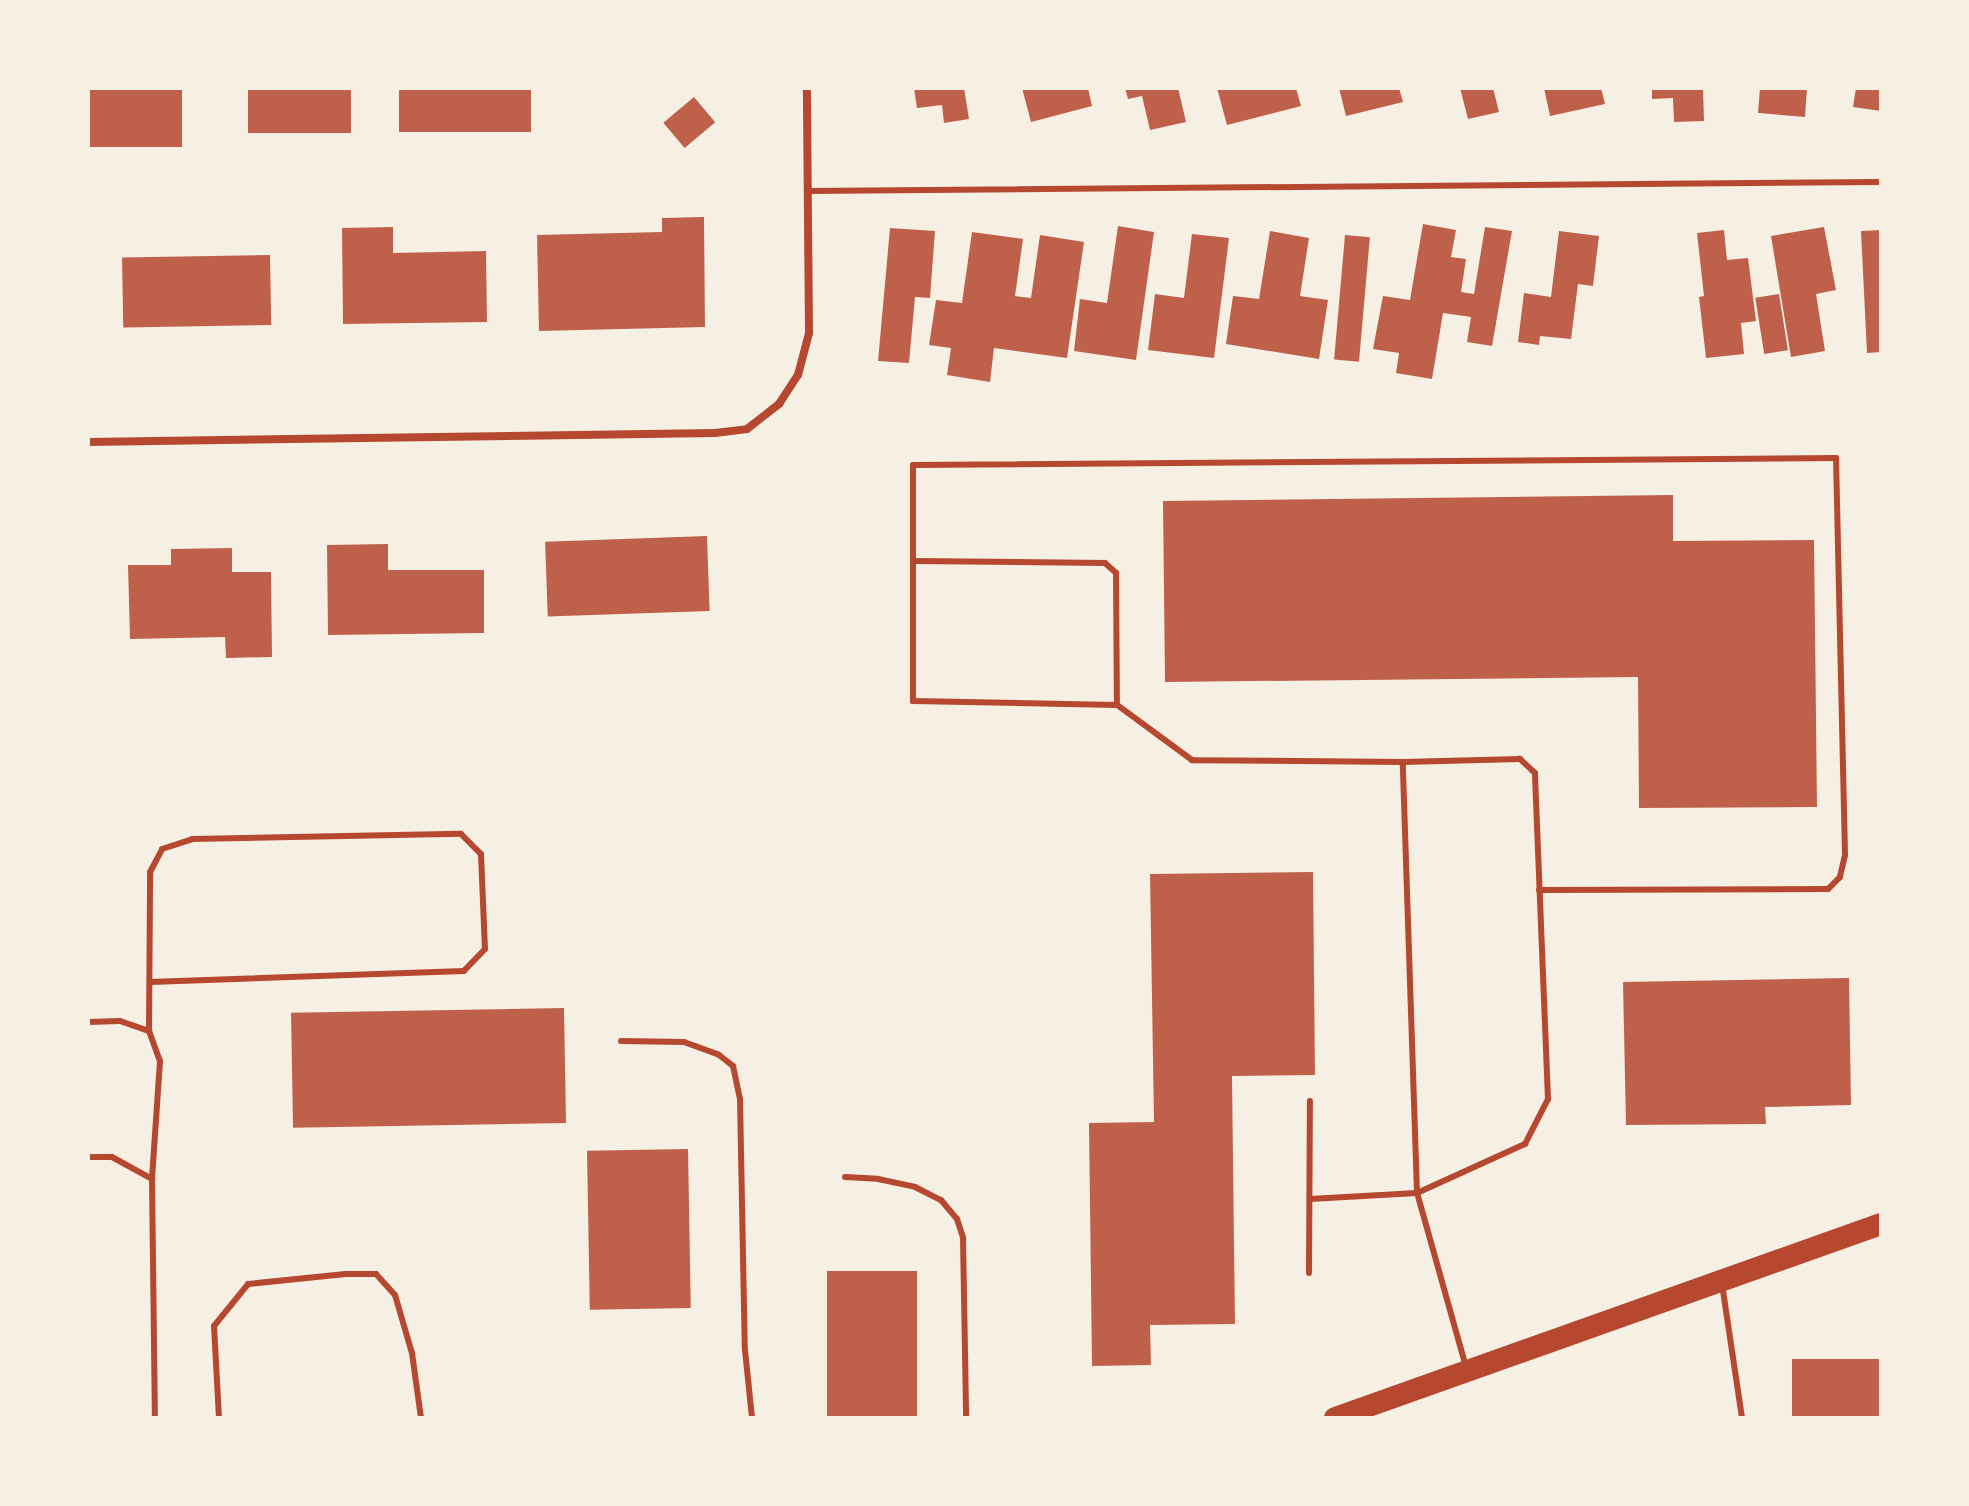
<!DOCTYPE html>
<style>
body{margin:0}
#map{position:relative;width:1969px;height:1506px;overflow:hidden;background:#f6efe4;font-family:"Titillium Web",sans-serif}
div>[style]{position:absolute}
.building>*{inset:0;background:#bf614a;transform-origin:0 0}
.service>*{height:6px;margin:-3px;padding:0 3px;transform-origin:3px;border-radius:3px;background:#b5482f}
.minor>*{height:8px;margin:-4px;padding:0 4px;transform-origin:4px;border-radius:4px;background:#b5482f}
.trunk>*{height:22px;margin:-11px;padding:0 11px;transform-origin:11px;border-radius:11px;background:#b5482f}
span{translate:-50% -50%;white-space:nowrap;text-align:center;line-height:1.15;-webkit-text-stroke:7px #f6efe4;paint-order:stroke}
.frame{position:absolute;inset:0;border:90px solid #f6efe4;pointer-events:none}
</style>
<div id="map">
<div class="building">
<div style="left:88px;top:88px;width:94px;height:59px"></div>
<div style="left:248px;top:88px;width:103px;height:45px"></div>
<div style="left:399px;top:88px;width:132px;height:44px"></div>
<div style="clip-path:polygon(914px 88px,964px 88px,969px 119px,944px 123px,942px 105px,917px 108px)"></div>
<div style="clip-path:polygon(1022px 88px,1088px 88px,1092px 106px,1031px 122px)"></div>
<div style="clip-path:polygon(1125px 88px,1178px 88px,1186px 122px,1150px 130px,1142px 96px,1128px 99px)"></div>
<div style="clip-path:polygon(1217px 88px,1296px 88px,1301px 106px,1227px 125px)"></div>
<div style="clip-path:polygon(1339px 88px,1399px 88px,1403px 102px,1346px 116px)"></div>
<div style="clip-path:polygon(1460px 88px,1493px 88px,1499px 112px,1468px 119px)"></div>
<div style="clip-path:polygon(1544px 88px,1601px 88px,1605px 104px,1550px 116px)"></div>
<div style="clip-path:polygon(1652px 88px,1703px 88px,1704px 121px,1674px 122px,1673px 98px,1652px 99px)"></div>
<div style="clip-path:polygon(1760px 88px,1807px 88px,1805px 117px,1758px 113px)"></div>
<div style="clip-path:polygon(1856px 88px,1881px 88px,1881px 111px,1853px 107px)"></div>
<div style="left:694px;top:97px;width:33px;height:40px;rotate:50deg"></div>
<div style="clip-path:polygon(704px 217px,705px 327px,539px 331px,537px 235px,662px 232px,662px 218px)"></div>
<div style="clip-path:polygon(1423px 224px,1456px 230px,1451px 257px,1466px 259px,1461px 292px,1474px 294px,1485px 227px,1512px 231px,1492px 346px,1467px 342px,1471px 317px,1443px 313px,1432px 379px,1396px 373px,1399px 353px,1373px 349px,1383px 296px,1410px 300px)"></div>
<div style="clip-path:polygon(1118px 226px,1154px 232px,1136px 360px,1074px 351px,1080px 299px,1107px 303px)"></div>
<div style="clip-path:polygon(393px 227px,393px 253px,486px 251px,487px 322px,343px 324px,342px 228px)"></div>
<div style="clip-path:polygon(1824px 227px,1836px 290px,1816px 294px,1825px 351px,1791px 357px,1771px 236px)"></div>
<div style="clip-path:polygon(890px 228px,935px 231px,930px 298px,915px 297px,909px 363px,878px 361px)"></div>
<div style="clip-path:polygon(1724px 230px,1727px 260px,1748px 258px,1756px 321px,1741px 323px,1744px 354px,1706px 358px,1699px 297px,1704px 296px,1697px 233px)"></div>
<div style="clip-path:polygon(1881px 230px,1881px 352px,1867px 353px,1861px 231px)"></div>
<div style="clip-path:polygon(1270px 231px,1309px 238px,1300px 296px,1328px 300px,1319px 359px,1226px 344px,1233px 296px,1259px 299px)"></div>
<div style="clip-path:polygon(1559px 231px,1599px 236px,1593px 286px,1578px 284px,1571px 339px,1540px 336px,1539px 345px,1518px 342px,1524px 293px,1551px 297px)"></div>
<div style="clip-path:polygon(972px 232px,1023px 239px,1015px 296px,1031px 298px,1040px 235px,1084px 242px,1067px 358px,994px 348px,990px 382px,947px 375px,951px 348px,929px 345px,936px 300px,962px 303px)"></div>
<div style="clip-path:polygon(1192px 234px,1229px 238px,1214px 358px,1148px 350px,1155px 294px,1184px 298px)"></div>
<div style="left:1345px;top:235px;width:25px;height:125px;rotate:5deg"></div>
<div style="left:270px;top:255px;width:70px;height:148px;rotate:89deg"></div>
<div style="left:1779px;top:294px;width:57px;height:24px;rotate:81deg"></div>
<div style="clip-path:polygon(1673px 495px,1673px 541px,1814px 540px,1817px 807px,1639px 808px,1638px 677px,1165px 682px,1163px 501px)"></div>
<div style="left:707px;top:536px;width:75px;height:162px;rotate:88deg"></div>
<div style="clip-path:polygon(388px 544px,388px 570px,484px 570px,484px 633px,328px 635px,327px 545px)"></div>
<div style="clip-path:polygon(232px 548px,232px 572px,271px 572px,272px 657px,226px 658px,225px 637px,130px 639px,128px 565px,171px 565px,171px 549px)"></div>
<div style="clip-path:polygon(1313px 872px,1315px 1075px,1232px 1076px,1235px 1324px,1150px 1325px,1151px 1365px,1092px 1366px,1089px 1123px,1154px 1122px,1150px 874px)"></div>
<div style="clip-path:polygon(1849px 978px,1851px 1105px,1765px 1107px,1766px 1124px,1626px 1125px,1623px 982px)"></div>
<div style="left:564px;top:1008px;width:115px;height:273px;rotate:89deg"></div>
<div style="left:688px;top:1149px;width:159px;height:101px;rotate:89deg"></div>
<div style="left:827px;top:1271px;width:90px;height:147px"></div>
<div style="left:1881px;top:1359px;width:59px;height:89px;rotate:90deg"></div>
</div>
<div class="service">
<div style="left:808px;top:191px;width:1073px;rotate:-0.48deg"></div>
<div style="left:913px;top:561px;width:192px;rotate:0.6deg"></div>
<div style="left:1105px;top:563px;width:15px;rotate:42deg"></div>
<div style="left:1116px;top:573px;width:132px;rotate:89.6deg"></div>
<div style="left:88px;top:1022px;width:32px;rotate:-2deg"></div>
<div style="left:120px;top:1021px;width:31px;rotate:19deg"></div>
<div style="left:149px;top:1031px;width:32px;rotate:70deg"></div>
<div style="left:160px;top:1061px;width:118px;rotate:93.9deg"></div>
<div style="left:149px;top:1031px;width:159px;rotate:-89.6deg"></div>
<div style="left:150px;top:872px;width:26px;rotate:-62deg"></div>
<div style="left:162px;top:849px;width:32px;rotate:-18deg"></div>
<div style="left:192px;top:839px;width:269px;rotate:-1.1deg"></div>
<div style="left:461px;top:834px;width:28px;rotate:45deg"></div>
<div style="left:481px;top:854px;width:95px;rotate:87.6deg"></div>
<div style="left:485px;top:949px;width:30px;rotate:134deg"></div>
<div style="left:464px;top:971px;width:314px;rotate:178deg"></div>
<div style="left:621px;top:1041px;width:63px;rotate:0.9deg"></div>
<div style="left:684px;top:1042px;width:37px;rotate:20deg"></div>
<div style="left:719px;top:1055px;width:18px;rotate:38deg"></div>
<div style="left:733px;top:1066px;width:34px;rotate:78deg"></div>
<div style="left:740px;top:1099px;width:251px;rotate:88.9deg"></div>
<div style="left:745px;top:1350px;width:68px;rotate:84.1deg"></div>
<div style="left:88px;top:1157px;width:24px"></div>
<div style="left:112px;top:1157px;width:46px;rotate:28.8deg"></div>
<div style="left:152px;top:1179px;width:239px;rotate:89.3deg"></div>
<div style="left:845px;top:1177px;width:33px;rotate:3deg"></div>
<div style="left:878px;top:1179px;width:38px;rotate:12deg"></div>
<div style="left:915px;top:1187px;width:29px;rotate:27deg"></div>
<div style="left:941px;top:1200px;width:25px;rotate:50deg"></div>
<div style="left:957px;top:1219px;width:20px;rotate:72deg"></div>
<div style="left:963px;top:1238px;width:180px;rotate:89deg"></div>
<div style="left:1310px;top:1199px;width:107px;rotate:-3.2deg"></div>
<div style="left:1417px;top:1193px;width:119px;rotate:-24.4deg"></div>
<div style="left:1525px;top:1144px;width:51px;rotate:-62.9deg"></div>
<div style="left:1548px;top:1099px;width:326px;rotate:-92.3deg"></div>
<div style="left:1535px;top:773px;width:21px;rotate:-137deg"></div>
<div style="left:1520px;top:759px;width:117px;rotate:178.5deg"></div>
<div style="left:1309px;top:1273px;width:172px;rotate:-89.7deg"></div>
<div style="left:1722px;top:1284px;width:135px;rotate:81.5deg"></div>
<div style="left:1466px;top:1367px;width:181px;rotate:-105.7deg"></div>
<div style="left:1417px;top:1193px;width:431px;rotate:-91.9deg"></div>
<div style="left:1403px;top:762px;width:211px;rotate:-179.5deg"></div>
<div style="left:1192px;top:760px;width:93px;rotate:-143.7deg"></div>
<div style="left:1117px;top:705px;width:204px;rotate:-178.9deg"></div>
<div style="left:913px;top:701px;width:236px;rotate:-90deg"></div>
<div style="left:913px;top:465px;width:923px;rotate:-0.43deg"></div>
<div style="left:1836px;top:458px;width:397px;rotate:88.7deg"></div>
<div style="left:1845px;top:855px;width:23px;rotate:103deg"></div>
<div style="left:1840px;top:877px;width:17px;rotate:135deg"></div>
<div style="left:1828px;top:889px;width:289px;rotate:179.8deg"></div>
<div style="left:219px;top:1418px;width:92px;rotate:-93.1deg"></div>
<div style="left:214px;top:1326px;width:54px;rotate:-51deg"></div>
<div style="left:248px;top:1284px;width:98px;rotate:-5.9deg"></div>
<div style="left:345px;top:1274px;width:31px"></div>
<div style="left:376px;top:1274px;width:28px;rotate:48deg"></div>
<div style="left:395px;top:1295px;width:60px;rotate:73.7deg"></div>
<div style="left:412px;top:1353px;width:66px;rotate:82.1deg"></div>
</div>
<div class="minor">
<div style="left:88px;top:442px;width:627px;rotate:-0.82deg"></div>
<div style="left:715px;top:433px;width:32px;rotate:-7deg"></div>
<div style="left:747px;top:429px;width:41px;rotate:-38deg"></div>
<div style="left:779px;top:404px;width:35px;rotate:-57deg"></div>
<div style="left:798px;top:375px;width:43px;rotate:-75.3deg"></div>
<div style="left:809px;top:333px;width:245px;rotate:-90.5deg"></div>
</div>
<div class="trunk">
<div style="left:1335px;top:1418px;width:579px;rotate:-19.56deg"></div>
</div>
<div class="frame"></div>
</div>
